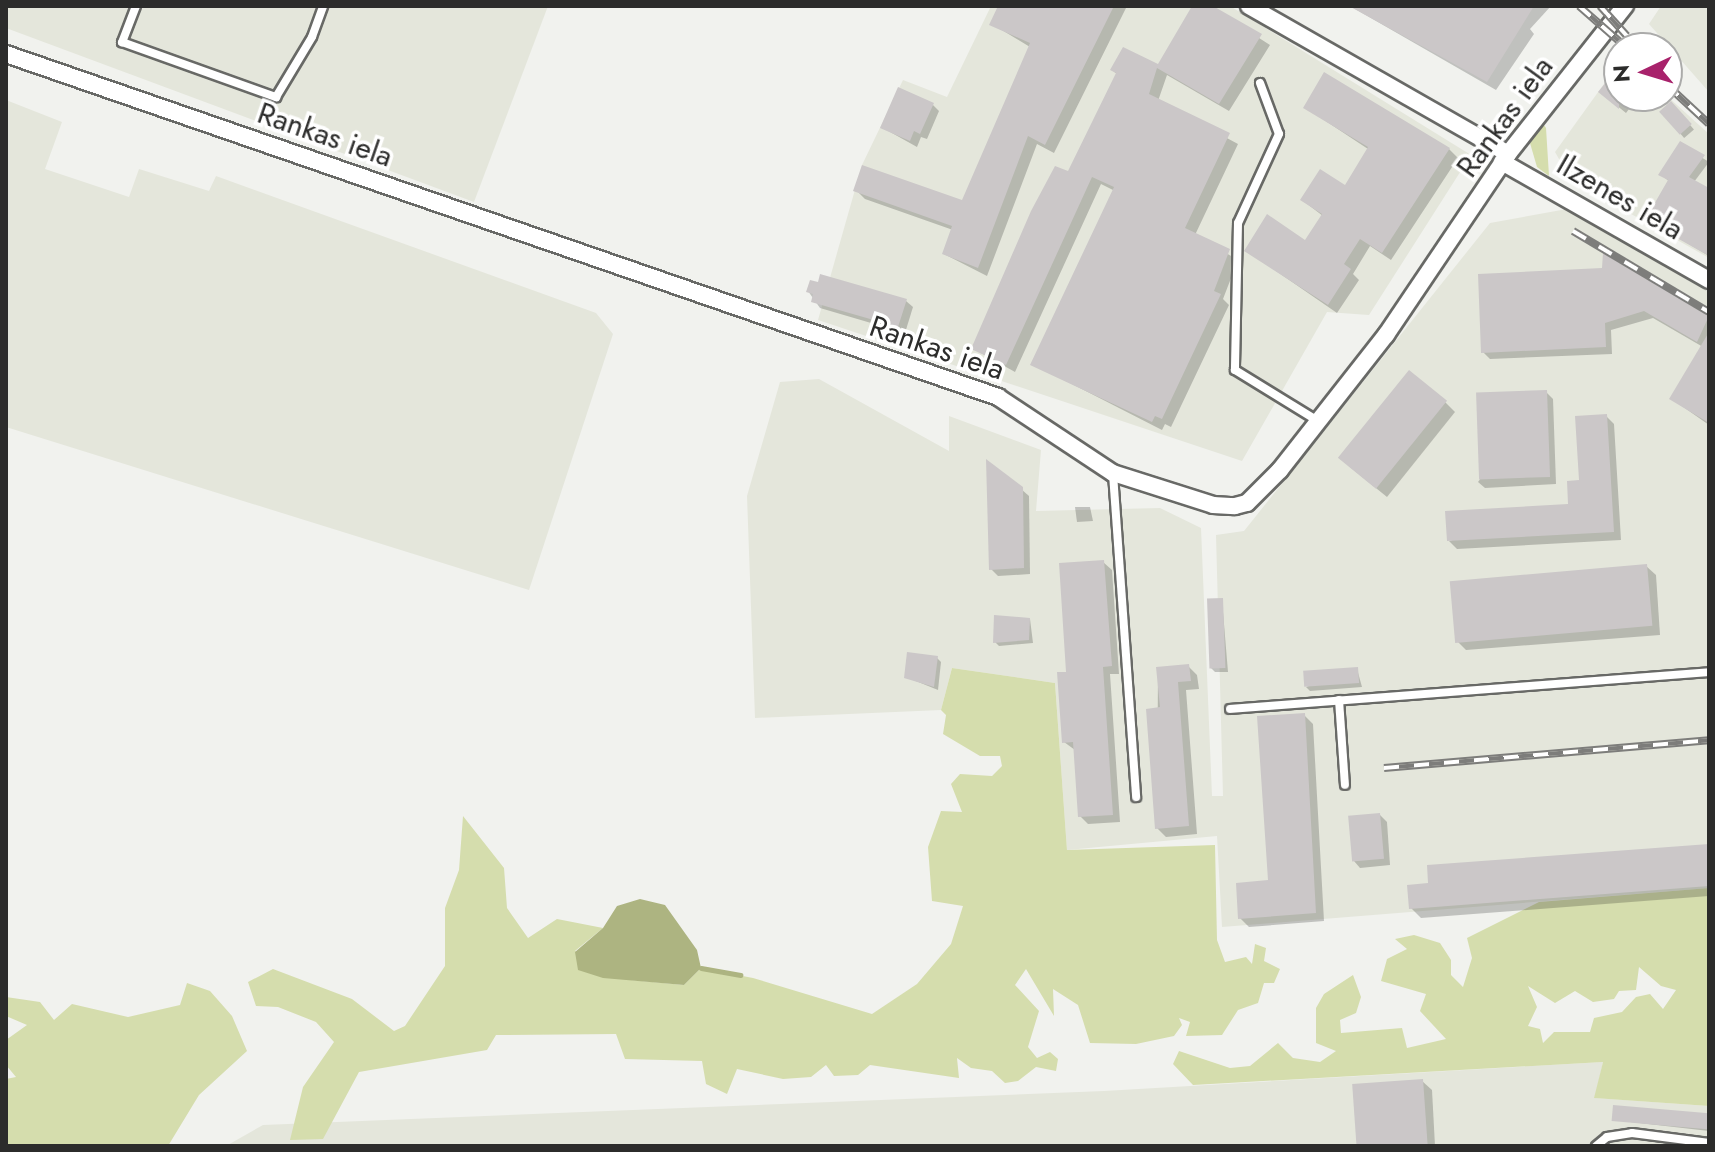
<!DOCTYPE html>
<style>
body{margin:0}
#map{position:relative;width:1715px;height:1152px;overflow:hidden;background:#f1f2ee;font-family:Jost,sans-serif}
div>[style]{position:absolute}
.built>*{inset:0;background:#e4e6db}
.green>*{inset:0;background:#d5ddad}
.water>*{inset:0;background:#adb481}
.shadow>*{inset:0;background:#0003;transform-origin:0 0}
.stream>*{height:5px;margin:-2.5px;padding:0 2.5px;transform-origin:2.5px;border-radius:2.5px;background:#adb481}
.building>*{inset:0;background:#cbc7c8;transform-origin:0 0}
.roads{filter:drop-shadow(2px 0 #686966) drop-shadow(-2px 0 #686966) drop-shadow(0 2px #686966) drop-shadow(0 -2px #686966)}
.service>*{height:8px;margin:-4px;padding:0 4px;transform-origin:4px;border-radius:4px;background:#fff}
.minor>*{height:16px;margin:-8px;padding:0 8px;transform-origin:8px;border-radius:8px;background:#fff}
.rail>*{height:8px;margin-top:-4px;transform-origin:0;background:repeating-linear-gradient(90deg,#fff 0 15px,#7d7d7b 0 30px);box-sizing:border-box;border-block:2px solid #7d7d7b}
span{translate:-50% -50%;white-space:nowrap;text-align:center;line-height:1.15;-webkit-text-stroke:7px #fff;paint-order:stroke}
.street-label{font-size:30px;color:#2c2c2b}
.frame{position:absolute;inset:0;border:8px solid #2c2c2b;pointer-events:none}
.north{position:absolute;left:1603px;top:32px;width:80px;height:80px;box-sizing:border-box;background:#fff;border:2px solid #ababaa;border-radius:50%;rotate:266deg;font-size:22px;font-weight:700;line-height:32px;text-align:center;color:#2c2c2b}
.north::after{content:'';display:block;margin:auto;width:28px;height:36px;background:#a8226b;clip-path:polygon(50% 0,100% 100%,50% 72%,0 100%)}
</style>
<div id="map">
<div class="built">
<div style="clip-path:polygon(6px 6px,548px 6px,474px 202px,6px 28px)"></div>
<div style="clip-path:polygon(991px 6px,1230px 6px,1471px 155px,1369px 315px,1327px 312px,1242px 461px,818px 320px,862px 165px,903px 80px,947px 97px)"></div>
<div style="clip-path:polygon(1661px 6px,1709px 6px,1709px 92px,1649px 24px)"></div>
<div style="clip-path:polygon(1619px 63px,1619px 96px,1667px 96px,1709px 134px,1709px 258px,1571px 180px,1555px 152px)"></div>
<div style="clip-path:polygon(6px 100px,62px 122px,45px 169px,129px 197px,139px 169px,209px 191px,216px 176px,596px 313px,613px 334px,529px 590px,6px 427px)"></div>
<div style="clip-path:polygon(1567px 209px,1709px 292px,1709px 888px,1222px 927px,1217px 836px,1067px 850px,1055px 683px,952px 668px,941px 710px,755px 718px,747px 496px,780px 382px,819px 379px,949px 451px,949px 416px,1041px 450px,1036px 511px,1160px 508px,1201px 528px,1212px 796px,1223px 796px,1216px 535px,1244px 531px,1490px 223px)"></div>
<div style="clip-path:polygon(1603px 1062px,1595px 1098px,1709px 1106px,1709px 1146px,226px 1146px,263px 1125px,1104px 1091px)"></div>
</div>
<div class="green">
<div style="clip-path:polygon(1542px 122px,1546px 128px,1549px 176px,1537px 167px,1530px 143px)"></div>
<div style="clip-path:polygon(952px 668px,1055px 683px,1067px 850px,1215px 845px,1217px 940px,1225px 962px,1246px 957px,1252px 964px,1255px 944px,1266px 948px,1264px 961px,1280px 969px,1274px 983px,1264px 983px,1258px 1003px,1238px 1010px,1222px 1035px,1186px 1036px,1190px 1022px,1179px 1018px,1182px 1025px,1174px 1036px,1136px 1044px,1090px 1043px,1078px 1005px,1053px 989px,1054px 1016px,1026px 969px,1015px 985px,1039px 1011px,1028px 1047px,1037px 1058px,1050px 1052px,1058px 1059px,1056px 1071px,1036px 1067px,1018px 1081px,1005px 1083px,992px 1071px,971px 1068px,957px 1058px,959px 1078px,870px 1065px,858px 1075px,834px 1076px,826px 1065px,811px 1077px,783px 1079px,737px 1069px,727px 1094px,706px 1084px,702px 1061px,625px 1059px,616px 1034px,496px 1035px,487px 1050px,359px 1072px,323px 1139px,290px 1140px,303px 1087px,334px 1042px,316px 1022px,278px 1007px,256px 1006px,248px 982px,273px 969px,352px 999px,394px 1031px,405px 1026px,445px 966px,445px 908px,459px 870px,463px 816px,504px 868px,507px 908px,528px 938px,557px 919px,603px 928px,575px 951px,631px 980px,684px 985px,701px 968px,753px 978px,872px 1014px,917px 984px,951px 944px,963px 906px,932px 901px,928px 847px,941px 811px,962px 812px,951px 784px,960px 774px,992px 776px,1002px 766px,1000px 756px,980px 756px,943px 734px,946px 715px,941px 710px)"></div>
<div style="clip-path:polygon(evenodd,1709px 888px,1709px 1106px,1594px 1098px,1603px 1062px,1193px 1085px,1173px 1064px,1179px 1051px,1230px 1068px,1250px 1066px,1278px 1043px,1293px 1058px,1320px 1062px,1336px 1051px,1316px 1043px,1316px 1008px,1324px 994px,1353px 975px,1361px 997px,1356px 1013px,1340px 1020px,1341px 1033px,1402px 1028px,1407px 1048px,1446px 1039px,1420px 1011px,1426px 994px,1381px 981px,1387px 959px,1407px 949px,1395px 939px,1414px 935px,1440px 943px,1451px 960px,1451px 975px,1463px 987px,1472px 958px,1467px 938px,1539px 902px,1709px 888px,1639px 967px,1661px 986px,1676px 990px,1663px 1009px,1650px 994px,1636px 997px,1622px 1012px,1594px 1018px,1590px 1032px,1554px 1032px,1543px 1043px,1540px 1029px,1528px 1026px,1537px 1007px,1528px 986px,1555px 1003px,1575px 991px,1593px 1002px,1614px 999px,1619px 991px,1636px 990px,1639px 967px)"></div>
<div style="clip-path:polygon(187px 983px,210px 991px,232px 1016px,247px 1051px,199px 1095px,168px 1146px,6px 1146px,6px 1079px,16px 1077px,6px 1065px,6px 1040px,27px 1025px,6px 1016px,6px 997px,40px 1002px,54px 1020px,72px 1004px,128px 1017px,180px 1005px)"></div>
</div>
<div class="water">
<div style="clip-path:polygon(640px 899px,665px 905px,697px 950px,701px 968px,684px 985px,603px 978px,578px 970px,575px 952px,603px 928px,617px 906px)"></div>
</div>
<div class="shadow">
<div style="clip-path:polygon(1000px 6px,1127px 6px,1054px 153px,1037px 144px,987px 276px,944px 254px,953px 230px,865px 199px,856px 190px,963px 203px,1030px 47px,992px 24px)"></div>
<div style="clip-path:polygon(1194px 6px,1209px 6px,1270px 45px,1229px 111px,1167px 75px,1158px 101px,1238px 144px,1195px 235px,1238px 260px,1223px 299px,1229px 305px,1171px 427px,1165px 424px,1162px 430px,1033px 364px,1115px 191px,1101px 184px,1015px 372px,974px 349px,1069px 174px,1118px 75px,1112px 70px,1158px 67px)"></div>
<div style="clip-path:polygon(1350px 6px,1551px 6px,1530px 29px,1534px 34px,1496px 90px)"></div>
<div style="clip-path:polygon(1619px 70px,1619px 96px,1639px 96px,1626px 113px,1605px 96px)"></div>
<div style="left:1671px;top:103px;width:35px;height:13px;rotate:49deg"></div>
<div style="clip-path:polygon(932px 104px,939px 111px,927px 139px,921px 137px,917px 147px,883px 128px)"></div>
<div style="clip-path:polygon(1306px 108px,1449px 149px,1458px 158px,1391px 260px,1370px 246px,1353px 274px,1359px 280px,1337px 313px,1247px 251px,1306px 242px,1323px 216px,1302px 200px,1346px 187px,1368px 149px)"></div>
<div style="clip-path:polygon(1680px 144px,1709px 162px,1694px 182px,1709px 191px,1709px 256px,1647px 219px,1670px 182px,1660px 174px)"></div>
<div style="clip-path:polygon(1605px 257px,1709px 318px,1709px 425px,1672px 399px,1703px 347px,1653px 318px,1611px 330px,1612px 354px,1490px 359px,1483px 352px,1604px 270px)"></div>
<div style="clip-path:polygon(808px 291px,906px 301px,913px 307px,905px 333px,820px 308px)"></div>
<div style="clip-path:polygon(1546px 392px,1553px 399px,1556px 484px,1485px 488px,1478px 482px)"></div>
<div style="clip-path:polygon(1445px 402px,1455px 412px,1387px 497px,1350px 467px)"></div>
<div style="clip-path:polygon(1606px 416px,1614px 424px,1621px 540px,1457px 549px,1449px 541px,1570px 506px)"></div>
<div style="clip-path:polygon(1021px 489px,1029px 496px,1030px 574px,998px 576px,991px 569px)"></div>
<div style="clip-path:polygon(1075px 507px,1090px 507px,1093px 521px,1077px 522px)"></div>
<div style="clip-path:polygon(1103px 562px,1112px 570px,1119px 674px,1110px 674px,1120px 822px,1088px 824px,1080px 816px,1075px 750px,1064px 742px)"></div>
<div style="clip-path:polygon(1646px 566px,1656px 575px,1660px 635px,1466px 650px,1457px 641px)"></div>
<div style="clip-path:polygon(1222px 600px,1228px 672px,1215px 672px,1211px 668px)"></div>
<div style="clip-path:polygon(1030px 619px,1033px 643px,999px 646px,995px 642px)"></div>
<div style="clip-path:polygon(937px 658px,941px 662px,938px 690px,906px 677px)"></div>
<div style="clip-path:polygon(1188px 666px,1197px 675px,1199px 689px,1186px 690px,1197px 834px,1166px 837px,1157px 828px,1158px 669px)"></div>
<div style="clip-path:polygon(1357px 669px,1362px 687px,1310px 691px,1306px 687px)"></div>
<div style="clip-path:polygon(1304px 715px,1313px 724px,1324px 921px,1249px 927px,1240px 918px,1270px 882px)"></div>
<div style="clip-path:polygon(1380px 815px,1387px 822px,1390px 865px,1360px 868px,1354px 861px)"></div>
<div style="clip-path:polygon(1709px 846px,1709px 896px,1421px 918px,1411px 908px)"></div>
<div style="clip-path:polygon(1422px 1081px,1432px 1090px,1435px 1146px,1358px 1146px)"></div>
<div style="clip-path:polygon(1709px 1115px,1709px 1131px,1613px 1120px)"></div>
</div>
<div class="stream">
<div style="left:701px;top:968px;width:40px;rotate:10deg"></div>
</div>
<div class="building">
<div style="clip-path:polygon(998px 6px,1114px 6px,1045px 145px,1028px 136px,978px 268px,942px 254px,952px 226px,853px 191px,862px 165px,962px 200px,1030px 43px,989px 25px)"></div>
<div style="clip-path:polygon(1192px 6px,1213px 6px,1262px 34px,1219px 104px,1157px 68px,1149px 94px,1230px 133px,1185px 228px,1230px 249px,1214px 291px,1221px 294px,1162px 419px,1155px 416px,1152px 422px,1030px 365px,1114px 187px,1092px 177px,1006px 365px,971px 349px,1031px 211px,1055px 166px,1068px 171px,1116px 73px,1110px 70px,1123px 47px,1158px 64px)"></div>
<div style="clip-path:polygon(1349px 6px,1534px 6px,1487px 82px)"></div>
<div style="clip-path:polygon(1619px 66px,1619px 109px,1598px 92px)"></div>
<div style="clip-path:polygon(1324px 72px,1450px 148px,1382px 253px,1360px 239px,1344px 264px,1351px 269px,1328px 305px,1244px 251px,1267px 214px,1305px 240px,1322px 214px,1300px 200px,1320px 169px,1345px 185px,1368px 147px,1303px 108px)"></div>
<div style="clip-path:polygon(898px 87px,934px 103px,920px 134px,914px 131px,910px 141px,880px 128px)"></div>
<div style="left:1671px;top:101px;width:31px;height:16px;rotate:48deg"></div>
<div style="clip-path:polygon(1680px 141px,1705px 155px,1689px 177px,1709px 188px,1709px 256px,1645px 220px,1668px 180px,1658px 175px)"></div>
<div style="clip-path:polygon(1603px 253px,1709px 316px,1697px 342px,1644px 311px,1605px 323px,1606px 347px,1481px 353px,1478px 274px,1602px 268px)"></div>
<div style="clip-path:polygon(820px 274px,907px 299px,898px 327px,811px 302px,813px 294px,806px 292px,810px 280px,818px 282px)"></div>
<div style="clip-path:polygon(1709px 332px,1709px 423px,1669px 399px)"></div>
<div style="left:1409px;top:370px;width:49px;height:113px;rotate:39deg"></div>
<div style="left:1547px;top:390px;width:87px;height:71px;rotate:88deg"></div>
<div style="clip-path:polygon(1607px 414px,1614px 532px,1447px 541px,1445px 511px,1568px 504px,1567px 481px,1579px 480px,1575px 416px)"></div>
<div style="clip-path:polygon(986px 459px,1023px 487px,1024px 568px,989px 570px)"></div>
<div style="clip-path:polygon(1104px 560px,1112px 666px,1103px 667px,1113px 815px,1078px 817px,1073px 742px,1062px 743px,1057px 672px,1066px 672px,1059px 563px)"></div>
<div style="left:1647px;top:564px;width:62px;height:198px;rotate:85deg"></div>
<div style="left:1223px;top:598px;width:70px;height:16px;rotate:88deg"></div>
<div style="clip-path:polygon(994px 615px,1030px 618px,1029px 640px,993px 643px)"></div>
<div style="clip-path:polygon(907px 652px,938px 656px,934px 687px,904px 678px)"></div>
<div style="clip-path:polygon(1189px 664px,1191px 681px,1178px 682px,1189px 826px,1155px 829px,1146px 709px,1160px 707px,1156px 667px)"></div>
<div style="left:1358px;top:667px;width:16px;height:55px;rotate:86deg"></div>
<div style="clip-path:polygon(1305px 713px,1316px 913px,1238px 919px,1236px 883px,1268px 880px,1257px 716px)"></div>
<div style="left:1380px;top:813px;width:46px;height:32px;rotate:85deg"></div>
<div style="clip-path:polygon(1709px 844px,1709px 886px,1409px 909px,1407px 885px,1428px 883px,1427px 865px)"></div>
<div style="left:1423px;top:1079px;width:67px;height:71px;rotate:86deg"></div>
<div style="left:1613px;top:1105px;width:96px;height:16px;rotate:5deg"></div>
</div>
<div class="roads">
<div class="service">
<div style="left:136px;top:6px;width:39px;rotate:111deg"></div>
<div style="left:122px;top:42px;width:164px;rotate:19.7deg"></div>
<div style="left:276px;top:97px;width:70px;rotate:-59deg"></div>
<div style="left:312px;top:37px;width:33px;rotate:-70deg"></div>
<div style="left:1260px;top:83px;width:54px;rotate:69.6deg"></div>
<div style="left:1279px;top:134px;width:98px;rotate:114.7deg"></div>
<div style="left:1238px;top:223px;width:147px;rotate:91.2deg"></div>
<div style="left:1235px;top:370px;width:97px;rotate:31.6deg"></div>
<div style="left:1113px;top:474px;width:324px;rotate:85.9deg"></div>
<div style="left:1339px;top:700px;width:85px;rotate:86deg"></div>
<div style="left:1230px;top:709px;width:480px;rotate:-4.4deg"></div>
<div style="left:1596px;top:1146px;width:14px;rotate:-39deg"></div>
<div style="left:1607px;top:1137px;width:25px;rotate:-9deg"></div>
<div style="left:1632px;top:1133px;width:78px;rotate:7.4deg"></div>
</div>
<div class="minor">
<div style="left:1249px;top:6px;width:298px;rotate:29.7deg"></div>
<div style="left:6px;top:54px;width:1050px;rotate:19.07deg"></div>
<div style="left:998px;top:397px;width:138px;rotate:33.5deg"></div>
<div style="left:1113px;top:473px;width:105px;rotate:17.7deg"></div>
<div style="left:1213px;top:505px;width:22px;rotate:3deg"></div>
<div style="left:1235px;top:506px;width:12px;rotate:-14deg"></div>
<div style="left:1247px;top:503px;width:47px;rotate:-45deg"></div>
<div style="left:1280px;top:470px;width:172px;rotate:-51.9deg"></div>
<div style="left:1386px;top:335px;width:218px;rotate:-56deg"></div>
<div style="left:1508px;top:154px;width:189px;rotate:-51.7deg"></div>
<div style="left:1502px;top:162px;width:238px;rotate:29.7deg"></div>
</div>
</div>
<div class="rail">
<div style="left:1579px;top:6px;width:64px;rotate:41.2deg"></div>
<div style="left:1600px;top:6px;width:40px;rotate:48deg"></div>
<div style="left:1667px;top:85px;width:57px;rotate:42.9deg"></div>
<div style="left:1573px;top:231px;width:158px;rotate:30.8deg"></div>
<div style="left:1384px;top:768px;width:326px;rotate:-4.9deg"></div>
</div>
<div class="street-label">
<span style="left:1505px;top:117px;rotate:-54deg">Rankas iela</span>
<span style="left:325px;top:135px;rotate:19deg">Rankas iela</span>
<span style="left:1620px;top:197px;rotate:30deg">Ilzenes iela</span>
<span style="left:937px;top:348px;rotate:19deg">Rankas iela</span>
</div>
<div class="frame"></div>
<div class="north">N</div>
</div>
